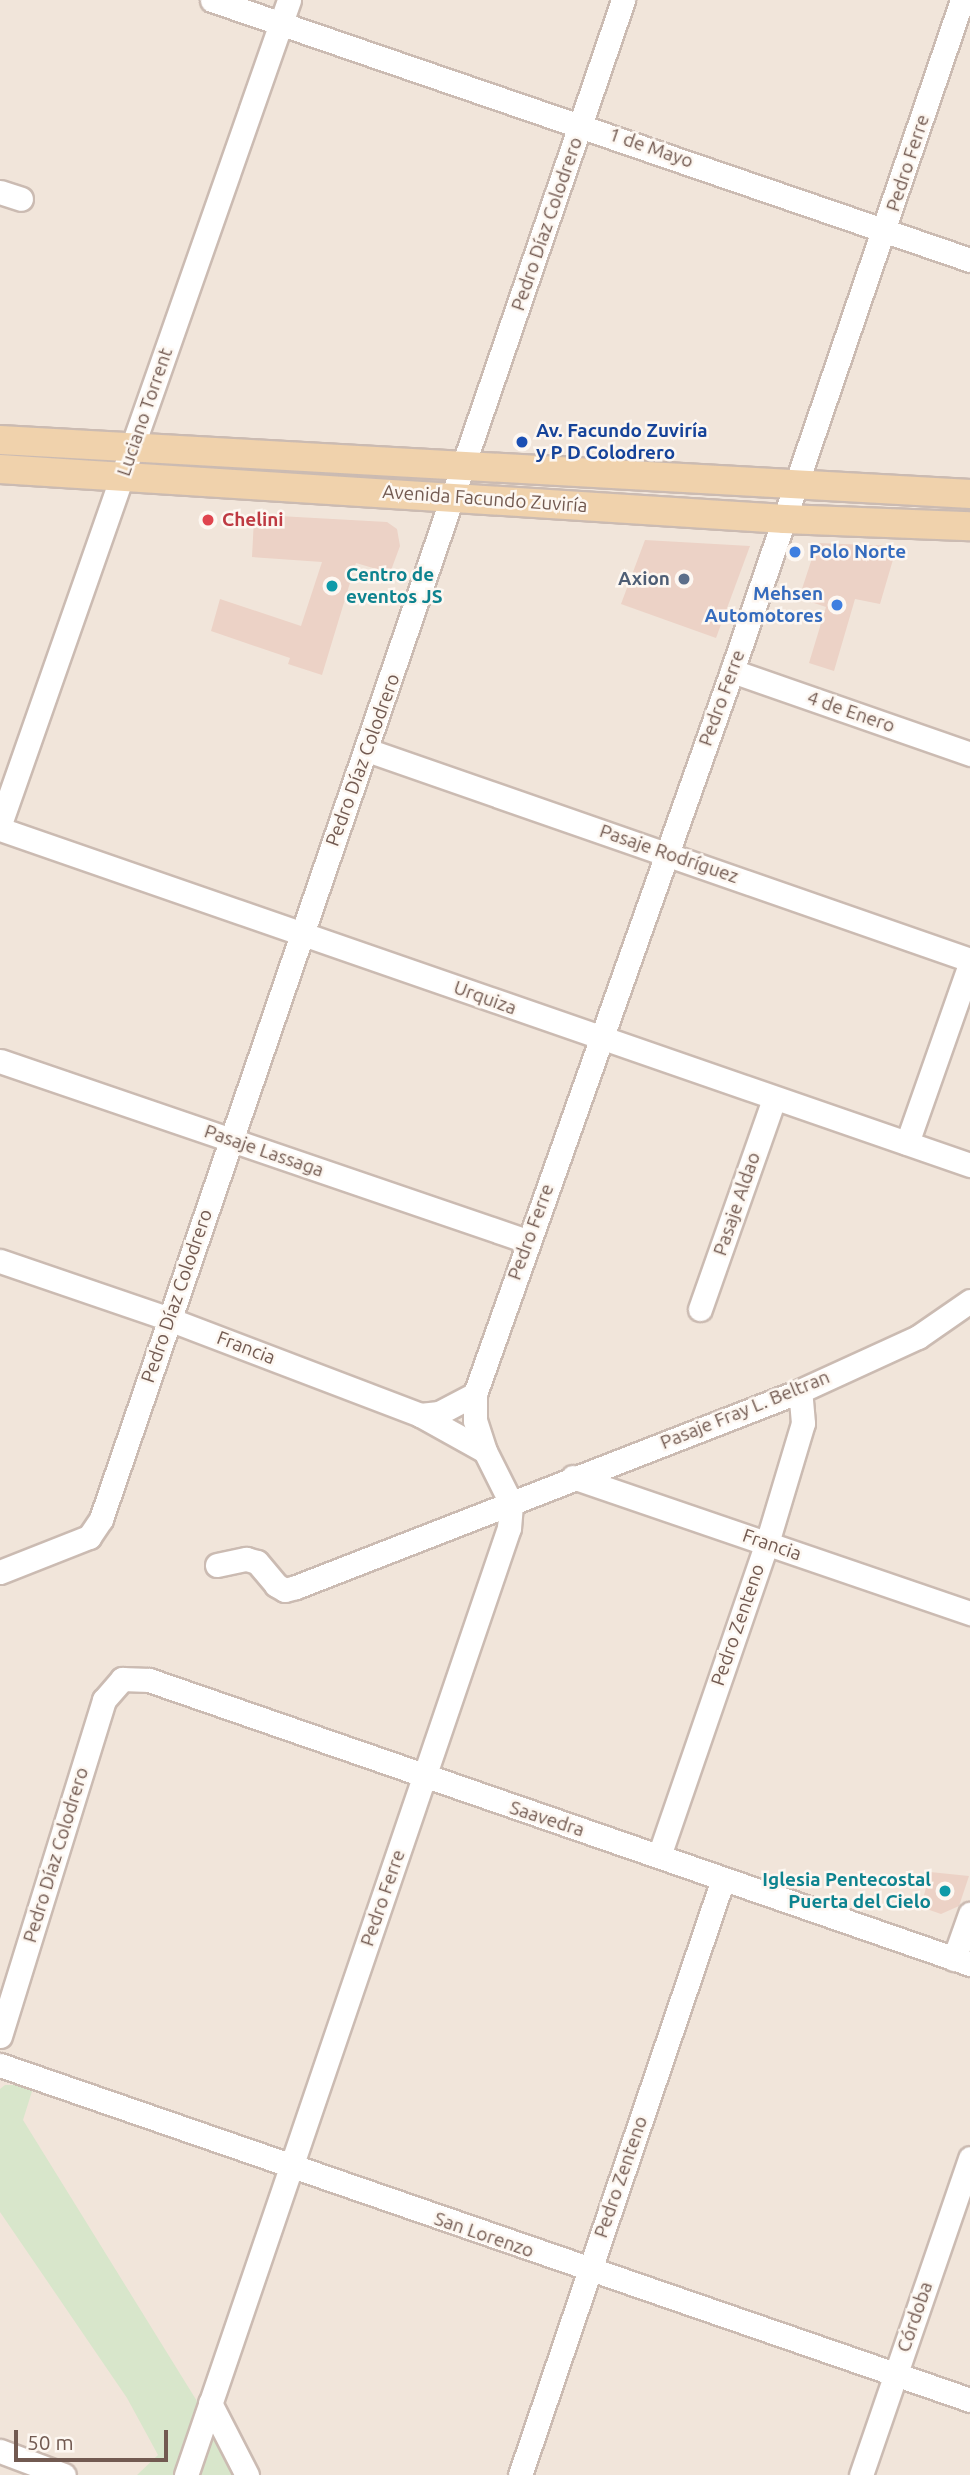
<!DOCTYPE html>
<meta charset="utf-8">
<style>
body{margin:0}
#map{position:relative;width:970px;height:2475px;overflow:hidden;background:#faf3eb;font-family:Ubuntu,sans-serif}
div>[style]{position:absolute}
.residential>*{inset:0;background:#f1e5da;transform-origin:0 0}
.green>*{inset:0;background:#d8e6cb}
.building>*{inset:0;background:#ecd2c6}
.roads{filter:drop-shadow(2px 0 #cbbbb2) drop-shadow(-2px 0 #cbbbb2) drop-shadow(0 2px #cbbbb2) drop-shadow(0 -2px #cbbbb2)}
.minor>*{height:23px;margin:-11.5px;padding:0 11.5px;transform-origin:11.5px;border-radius:11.5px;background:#fff}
.major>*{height:28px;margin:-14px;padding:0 14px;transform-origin:14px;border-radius:14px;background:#f0d2ac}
.dots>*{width:19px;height:19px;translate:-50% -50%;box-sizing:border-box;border:4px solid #fdf7f1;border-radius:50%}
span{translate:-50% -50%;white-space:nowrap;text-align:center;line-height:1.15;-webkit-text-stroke:5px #fdf7f1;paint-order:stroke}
.street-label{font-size:19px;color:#725a51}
.transit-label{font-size:19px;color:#164399;font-weight:700}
.left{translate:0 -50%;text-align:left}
.health-label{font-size:19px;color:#be3a42;font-weight:700}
.shop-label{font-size:19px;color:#366cbe;font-weight:700}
.right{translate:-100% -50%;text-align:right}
.culture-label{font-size:19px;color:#0d838f;font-weight:700}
.service-label{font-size:19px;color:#4e5e75;font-weight:700}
.scale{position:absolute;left:14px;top:2430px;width:154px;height:32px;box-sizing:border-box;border:4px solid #725a51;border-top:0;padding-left:9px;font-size:21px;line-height:24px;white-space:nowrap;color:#725a51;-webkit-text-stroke:5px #fdf7f1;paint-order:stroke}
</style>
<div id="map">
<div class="residential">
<div style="left:0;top:0;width:970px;height:2475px"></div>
</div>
<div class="green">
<div style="clip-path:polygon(5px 2085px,34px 2085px,23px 2120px,200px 2406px,175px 2475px,137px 2475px,158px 2455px,127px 2398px,0 2212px,0 2089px)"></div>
<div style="clip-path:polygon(213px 2428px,236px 2475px,197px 2475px)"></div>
</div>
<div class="building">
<div style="clip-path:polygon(261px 515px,387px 522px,397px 529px,400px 546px,390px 573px,356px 563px,322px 675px,288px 664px,290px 658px,211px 631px,220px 599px,301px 626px,322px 562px,252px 557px,254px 519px)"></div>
<div style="clip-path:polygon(645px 540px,750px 546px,716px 638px,621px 604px)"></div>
<div style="clip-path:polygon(817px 543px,897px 546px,880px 604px,855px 599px,834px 671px,809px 663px,826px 607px,799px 598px)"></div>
<div style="clip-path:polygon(930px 1872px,969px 1876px,959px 1906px,941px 1914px,921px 1907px)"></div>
</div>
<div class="roads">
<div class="minor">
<div style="left:212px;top:0;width:801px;rotate:18.93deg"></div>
<div style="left:0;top:192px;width:22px;rotate:18deg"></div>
<div style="left:732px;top:671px;width:252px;rotate:19.2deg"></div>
<div style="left:367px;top:750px;width:639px;rotate:19.2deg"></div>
<div style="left:0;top:824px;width:873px;rotate:-70.67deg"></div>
<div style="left:0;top:829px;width:1027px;rotate:19.11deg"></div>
<div style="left:0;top:1061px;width:557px;rotate:18.86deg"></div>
<div style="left:907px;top:1143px;width:190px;rotate:-70.6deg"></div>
<div style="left:0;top:1261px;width:179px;rotate:18.9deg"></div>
<div style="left:169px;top:1319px;width:269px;rotate:20.9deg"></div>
<div style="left:420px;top:1415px;width:74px;rotate:29deg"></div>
<div style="left:700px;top:1309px;width:223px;rotate:-70.6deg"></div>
<div style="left:420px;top:1415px;width:19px;rotate:-6deg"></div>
<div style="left:439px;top:1413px;width:41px;rotate:-27.8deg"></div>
<div style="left:573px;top:1477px;width:420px;rotate:18.9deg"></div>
<div style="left:217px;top:1565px;width:30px;rotate:-12deg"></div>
<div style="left:246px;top:1559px;width:11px;rotate:15deg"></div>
<div style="left:257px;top:1562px;width:30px;rotate:50deg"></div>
<div style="left:276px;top:1585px;width:10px;rotate:29deg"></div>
<div style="left:285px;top:1590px;width:11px;rotate:-15deg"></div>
<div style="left:296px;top:1587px;width:541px;rotate:-21.25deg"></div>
<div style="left:800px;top:1391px;width:130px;rotate:-24.6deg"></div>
<div style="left:918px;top:1337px;width:63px;rotate:-34.7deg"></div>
<div style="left:0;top:1572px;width:96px;rotate:-21.5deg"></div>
<div style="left:89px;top:1537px;width:22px;rotate:-56deg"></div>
<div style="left:101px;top:1519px;width:1606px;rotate:-71.03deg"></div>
<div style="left:659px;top:1856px;width:331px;rotate:-71deg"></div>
<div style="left:767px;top:1543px;width:125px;rotate:-73.3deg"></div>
<div style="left:803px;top:1423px;width:32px;rotate:-95deg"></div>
<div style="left:954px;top:1959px;width:48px;rotate:-70.4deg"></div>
<div style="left:0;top:2036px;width:352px;rotate:-72.8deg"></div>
<div style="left:104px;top:1700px;width:28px;rotate:-49deg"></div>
<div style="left:122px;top:1679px;width:27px;rotate:2deg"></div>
<div style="left:149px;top:1680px;width:869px;rotate:19.08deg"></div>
<div style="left:0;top:2065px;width:1026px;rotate:19.05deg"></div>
<div style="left:210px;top:2403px;width:81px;rotate:62.8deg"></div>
<div style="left:0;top:2451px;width:68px;rotate:20.6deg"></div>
<div style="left:186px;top:2475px;width:1001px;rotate:-71.17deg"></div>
<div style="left:509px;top:1528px;width:25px;rotate:-85deg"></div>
<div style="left:511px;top:1503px;width:58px;rotate:-116.6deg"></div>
<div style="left:485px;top:1451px;width:32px;rotate:-108deg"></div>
<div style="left:475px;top:1421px;width:27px;rotate:-90deg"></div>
<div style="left:475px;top:1394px;width:767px;rotate:-70.43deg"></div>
<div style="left:732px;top:671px;width:709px;rotate:-71.08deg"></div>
<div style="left:520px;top:2475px;width:630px;rotate:-71.19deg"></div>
<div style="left:861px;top:2475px;width:335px;rotate:-71deg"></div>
</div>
<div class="major">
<div style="left:0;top:440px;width:972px;rotate:3.19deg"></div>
<div style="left:0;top:469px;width:786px;rotate:3.65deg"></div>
<div style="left:784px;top:519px;width:186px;rotate:2.2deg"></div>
</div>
</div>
<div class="dots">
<div style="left:522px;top:442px;background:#1a4fb4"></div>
<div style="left:208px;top:520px;background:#e0444e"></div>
<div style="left:795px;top:552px;background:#3f7fe0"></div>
<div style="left:684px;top:579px;background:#5c6f8a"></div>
<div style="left:332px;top:586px;background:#0f9aa8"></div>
<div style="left:837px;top:605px;background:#3f7fe0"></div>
<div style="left:945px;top:1891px;background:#0f9aa8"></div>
</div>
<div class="street-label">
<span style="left:651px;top:148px;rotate:19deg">1 de Mayo</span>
<span style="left:908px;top:163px;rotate:-72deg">Pedro Ferre</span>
<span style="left:547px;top:224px;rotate:-71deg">Pedro Díaz Colodrero</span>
<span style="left:145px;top:412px;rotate:-71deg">Luciano Torrent</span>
<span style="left:485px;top:499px;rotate:4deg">Avenida Facundo Zuviría</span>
<span style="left:722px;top:698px;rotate:-70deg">Pedro Ferre</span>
<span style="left:851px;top:712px;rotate:19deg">4 de Enero</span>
<span style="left:363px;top:760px;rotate:-70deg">Pedro Díaz Colodrero</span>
<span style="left:669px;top:854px;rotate:19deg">Pasaje Rodríguez</span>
<span style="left:485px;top:998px;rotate:20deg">Urquiza</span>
<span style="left:264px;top:1151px;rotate:19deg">Pasaje Lassaga</span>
<span style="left:737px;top:1204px;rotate:-71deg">Pasaje Aldao</span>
<span style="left:531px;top:1232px;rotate:-70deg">Pedro Ferre</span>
<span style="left:177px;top:1296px;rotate:-71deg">Pedro Díaz Colodrero</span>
<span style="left:246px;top:1348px;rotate:21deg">Francia</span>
<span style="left:745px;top:1410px;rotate:-22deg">Pasaje Fray L. Beltran</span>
<span style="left:772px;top:1545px;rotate:19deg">Francia</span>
<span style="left:738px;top:1625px;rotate:-71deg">Pedro Zenteno</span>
<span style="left:547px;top:1819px;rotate:18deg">Saavedra</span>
<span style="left:56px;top:1855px;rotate:-73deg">Pedro Díaz Colodrero</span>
<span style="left:383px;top:1898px;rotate:-71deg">Pedro Ferre</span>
<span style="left:621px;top:2177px;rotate:-71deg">Pedro Zenteno</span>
<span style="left:484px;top:2235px;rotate:19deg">San Lorenzo</span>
<span style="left:915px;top:2317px;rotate:-71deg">Córdoba</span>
</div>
<div class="transit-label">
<span class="left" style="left:536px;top:442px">Av. Facundo Zuviría<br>y P D Colodrero</span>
</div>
<div class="health-label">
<span class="left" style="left:222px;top:520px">Chelini</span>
</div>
<div class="shop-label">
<span class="left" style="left:809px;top:552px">Polo Norte</span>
<span class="right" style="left:823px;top:605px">Mehsen<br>Automotores</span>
</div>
<div class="culture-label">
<span class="left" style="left:346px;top:586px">Centro de<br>eventos JS</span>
<span class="right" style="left:931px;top:1891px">Iglesia Pentecostal<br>Puerta del Cielo</span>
</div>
<div class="service-label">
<span class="right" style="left:670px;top:579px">Axion</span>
</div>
<div class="scale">50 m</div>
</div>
